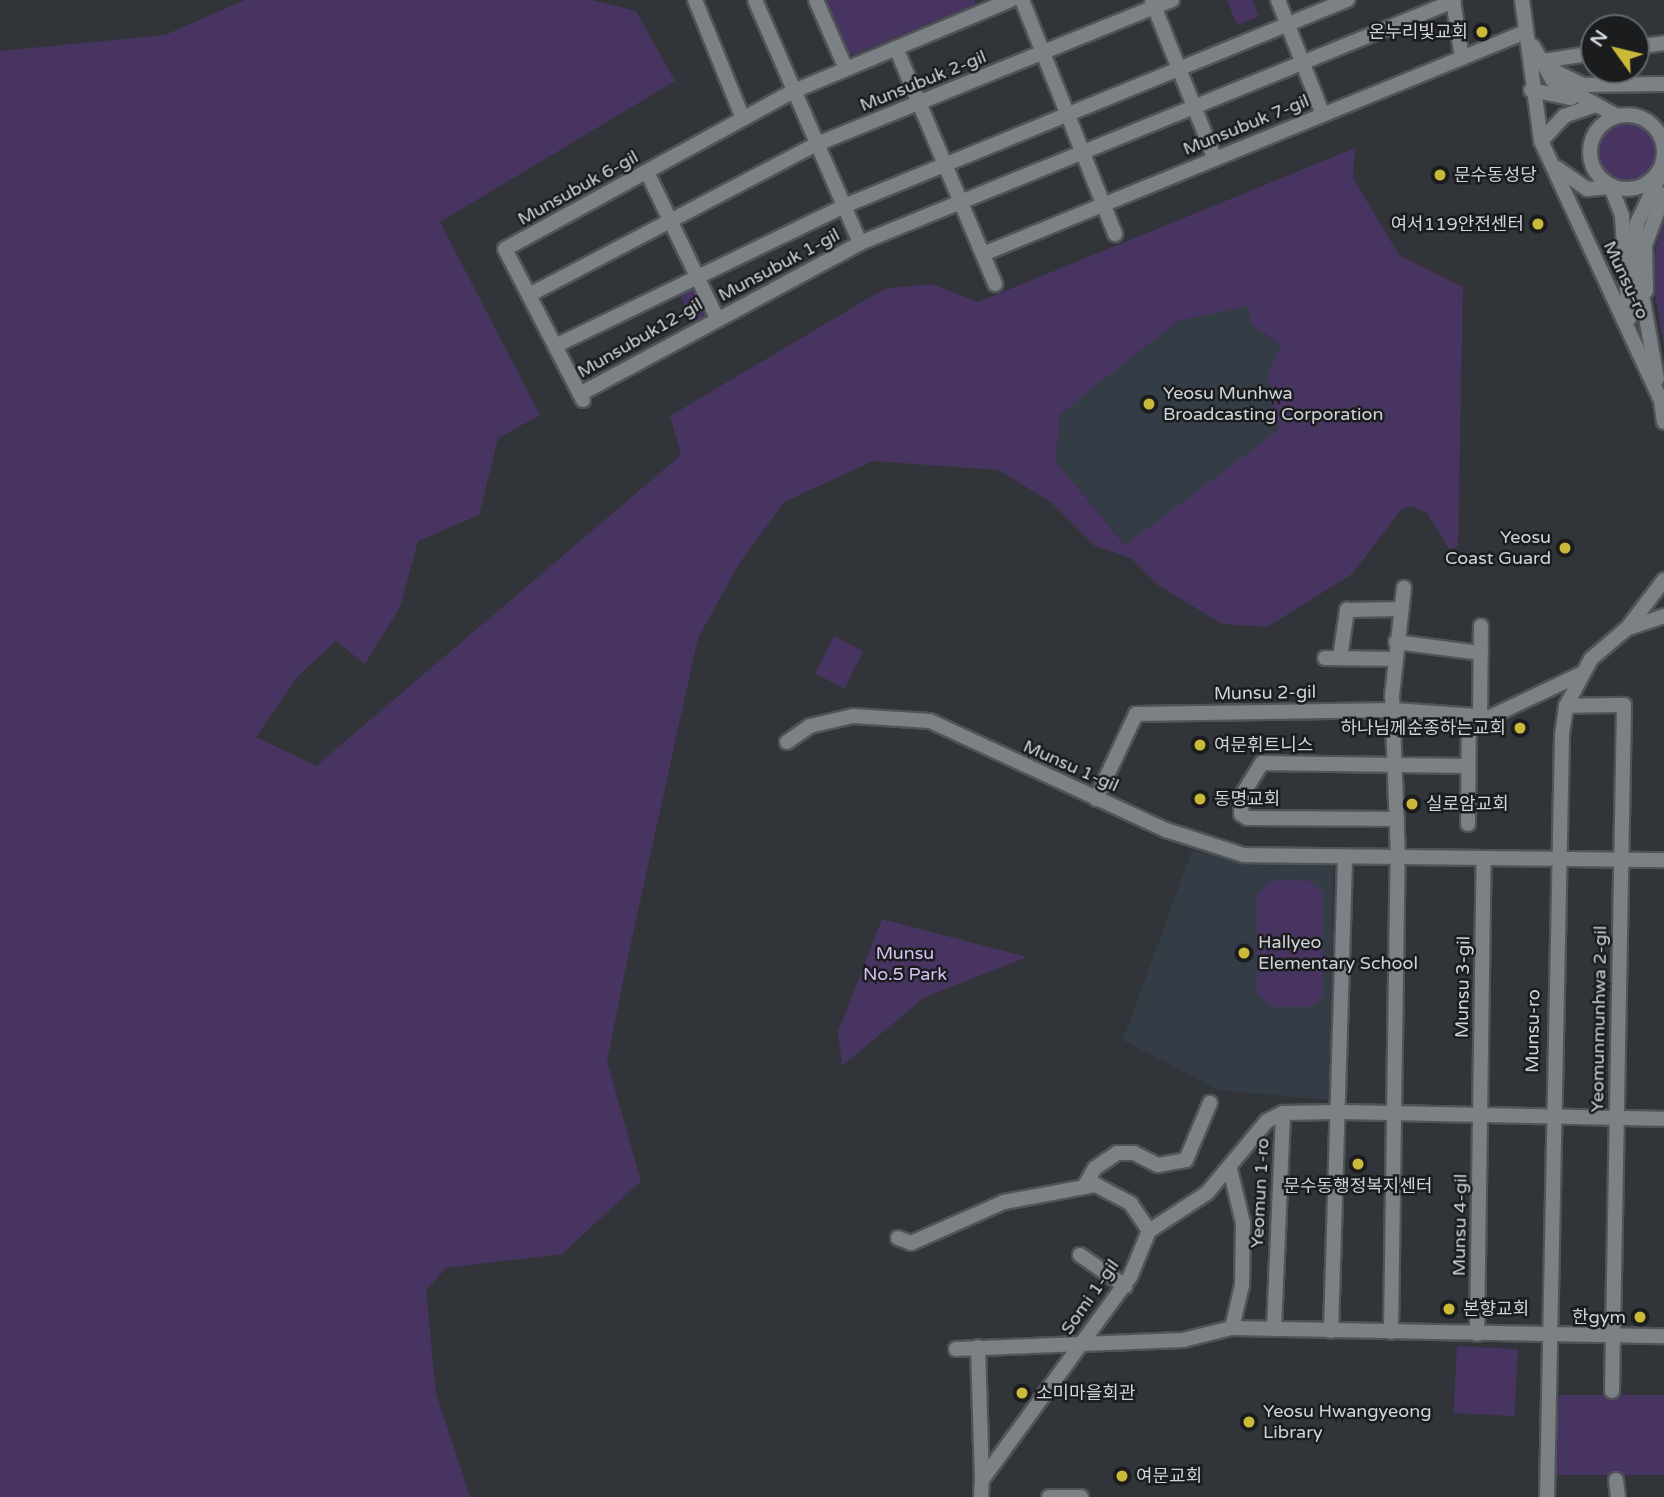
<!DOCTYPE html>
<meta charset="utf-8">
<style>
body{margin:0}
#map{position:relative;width:1664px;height:1497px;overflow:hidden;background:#313539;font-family:"Varela Round","Noto Sans KR",sans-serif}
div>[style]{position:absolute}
.built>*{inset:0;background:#343d46}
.green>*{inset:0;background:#483461;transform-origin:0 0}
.round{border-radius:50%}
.roads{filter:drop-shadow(2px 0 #505457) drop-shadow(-2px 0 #505457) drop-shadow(0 2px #505457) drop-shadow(0 -2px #505457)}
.minor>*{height:14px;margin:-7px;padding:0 7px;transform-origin:7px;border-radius:7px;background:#7c8186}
.minor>.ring{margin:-7px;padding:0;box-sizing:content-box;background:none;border:14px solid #7c8186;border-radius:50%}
.dots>*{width:19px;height:19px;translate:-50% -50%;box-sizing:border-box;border:4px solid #1a1c1e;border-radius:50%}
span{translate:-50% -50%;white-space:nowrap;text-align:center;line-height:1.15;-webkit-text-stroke:5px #1a1c1e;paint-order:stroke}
.poi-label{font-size:18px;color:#d1d4d7}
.right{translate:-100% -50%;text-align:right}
.left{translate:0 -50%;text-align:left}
.street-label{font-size:18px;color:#d1d4d7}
.park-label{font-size:18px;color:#d6c1f3}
.north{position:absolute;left:1580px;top:14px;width:70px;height:70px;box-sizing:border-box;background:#1a1c1e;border:2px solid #636668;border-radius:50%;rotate:304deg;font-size:19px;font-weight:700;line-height:28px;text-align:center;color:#d1d4d7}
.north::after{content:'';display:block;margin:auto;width:24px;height:32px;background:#cbba39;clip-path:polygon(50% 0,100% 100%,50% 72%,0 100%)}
</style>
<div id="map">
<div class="built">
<div style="clip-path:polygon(1249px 305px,1265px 335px,1281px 345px,1267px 376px,1279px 429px,1126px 545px,1056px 462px,1060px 413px,1178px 321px)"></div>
<div style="clip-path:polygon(1192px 851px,1240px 861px,1333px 865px,1331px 1100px,1219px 1090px,1123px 1040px)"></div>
</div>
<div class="green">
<div style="clip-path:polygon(evenodd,245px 0,592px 0,636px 11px,675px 81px,440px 222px,540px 415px,498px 438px,479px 515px,418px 541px,400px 607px,365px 664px,336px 641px,299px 675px,256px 737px,316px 766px,681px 455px,670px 416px,884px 289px,931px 284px,978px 302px,1355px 148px,1353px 178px,1399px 255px,1463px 287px,1458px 546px,1450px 550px,1427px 513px,1411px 506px,1401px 510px,1352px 574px,1267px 627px,1222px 624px,1158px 585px,1131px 558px,1095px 546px,1052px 503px,999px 470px,873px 461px,784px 502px,739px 564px,698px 638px,627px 961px,607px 1061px,641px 1181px,562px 1254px,446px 1268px,426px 1290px,436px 1393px,470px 1497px,0 1497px,0 51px,165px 35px,245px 0,1248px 306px,1251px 324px,1281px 345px,1267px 376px,1279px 429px,1125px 545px,1056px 462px,1060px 414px,1178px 321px,1248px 306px)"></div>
<div style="clip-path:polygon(823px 0,974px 0,976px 4px,853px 55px,845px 52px)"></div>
<div style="clip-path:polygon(1227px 0,1252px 0,1259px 16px,1237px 25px)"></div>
<div class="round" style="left:1598px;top:123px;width:58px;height:58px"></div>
<div style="clip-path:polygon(1664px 210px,1664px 344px,1651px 273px)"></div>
<div style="clip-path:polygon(692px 282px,713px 315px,696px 327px,677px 289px)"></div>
<div style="left:834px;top:636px;width:33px;height:42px;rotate:27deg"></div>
<div style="clip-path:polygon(1307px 880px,1323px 892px,1323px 995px,1311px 1007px,1271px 1007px,1257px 994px,1256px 896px,1270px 881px)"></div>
<div style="clip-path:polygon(882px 919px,1027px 957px,925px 997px,842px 1066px,838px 1032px)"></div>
<div style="left:1457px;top:1346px;width:61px;height:67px;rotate:3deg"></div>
<div style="left:1552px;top:1395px;width:112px;height:80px"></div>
</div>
<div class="roads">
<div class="minor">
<div style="left:695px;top:0;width:128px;rotate:68deg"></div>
<div style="left:755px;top:0;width:265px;rotate:66.6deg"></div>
<div style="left:816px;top:0;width:75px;rotate:66.5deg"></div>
<div style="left:1022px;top:0;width:252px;rotate:68.3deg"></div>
<div style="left:1278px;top:0;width:123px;rotate:68.6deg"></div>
<div style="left:1453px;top:0;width:59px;rotate:81.2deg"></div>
<div style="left:1522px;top:0;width:142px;rotate:82.3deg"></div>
<div style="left:1541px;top:141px;width:286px;rotate:65.2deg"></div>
<div style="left:1661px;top:401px;width:21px;rotate:82deg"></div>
<div style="left:1152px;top:1px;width:170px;rotate:68.3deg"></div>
<div style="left:1533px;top:46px;width:40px;rotate:60.3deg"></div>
<div style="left:1553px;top:81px;width:73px;rotate:28.7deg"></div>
<div style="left:1636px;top:47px;width:28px;rotate:-8deg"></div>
<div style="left:896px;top:48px;width:256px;rotate:67.2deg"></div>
<div style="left:1537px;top:62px;width:58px;rotate:-9deg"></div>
<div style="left:1548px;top:68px;width:39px;rotate:26deg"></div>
<div style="left:1583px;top:85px;width:81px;rotate:-0.7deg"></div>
<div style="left:1531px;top:90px;width:41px;rotate:11.3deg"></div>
<div class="ring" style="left:1590px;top:115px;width:60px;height:60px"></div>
<div style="left:1541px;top:141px;width:34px;rotate:-47deg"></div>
<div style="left:1564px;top:116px;width:31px;rotate:-19deg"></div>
<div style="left:1557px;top:168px;width:37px;rotate:35deg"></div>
<div style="left:1587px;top:189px;width:24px;rotate:-5deg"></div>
<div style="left:1611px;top:187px;width:31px;rotate:69deg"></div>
<div style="left:1622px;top:216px;width:103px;rotate:86.1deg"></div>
<div style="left:647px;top:172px;width:164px;rotate:64.4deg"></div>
<div style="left:983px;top:254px;width:586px;rotate:-22.27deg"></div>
<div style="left:1646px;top:291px;width:46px;rotate:-91.2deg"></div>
<div style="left:1645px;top:245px;width:54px;rotate:-69.6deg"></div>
<div style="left:529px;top:295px;width:325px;rotate:-27.7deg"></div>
<div style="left:817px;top:144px;width:383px;rotate:-22.1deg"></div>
<div style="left:555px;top:346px;width:321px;rotate:-25.8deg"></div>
<div style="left:844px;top:206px;width:544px;rotate:-22.27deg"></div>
<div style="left:1657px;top:379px;width:127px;rotate:-100deg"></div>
<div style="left:1635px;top:254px;width:31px;rotate:-86deg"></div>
<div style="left:1637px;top:223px;width:62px;rotate:-64.3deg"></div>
<div style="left:580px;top:394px;width:318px;rotate:-28.3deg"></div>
<div style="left:860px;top:243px;width:641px;rotate:-22.17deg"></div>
<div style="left:583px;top:400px;width:170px;rotate:-117.3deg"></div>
<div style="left:505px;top:249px;width:329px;rotate:-28.7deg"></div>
<div style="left:794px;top:91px;width:235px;rotate:-22.8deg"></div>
<div style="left:1629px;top:626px;width:58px;rotate:-52.7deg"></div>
<div style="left:1396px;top:642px;width:86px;rotate:7.4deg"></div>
<div style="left:1325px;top:658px;width:70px;rotate:0.8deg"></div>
<div style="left:1340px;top:658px;width:49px;rotate:-81.7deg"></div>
<div style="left:1347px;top:610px;width:54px;rotate:-1.1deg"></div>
<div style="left:1566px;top:706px;width:58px;rotate:-1deg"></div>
<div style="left:1624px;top:705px;width:686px;rotate:91deg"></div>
<div style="left:1480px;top:717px;width:91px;rotate:-89.4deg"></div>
<div style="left:787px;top:742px;width:28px;rotate:-35deg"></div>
<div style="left:810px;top:726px;width:44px;rotate:-13.1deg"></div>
<div style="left:853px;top:716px;width:77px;rotate:3.7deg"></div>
<div style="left:930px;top:721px;width:260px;rotate:24.8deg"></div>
<div style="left:1166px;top:830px;width:82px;rotate:17.8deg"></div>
<div style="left:1244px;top:855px;width:420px;rotate:0.7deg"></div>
<div style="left:1096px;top:799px;width:94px;rotate:-64.8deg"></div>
<div style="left:1136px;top:714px;width:259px;rotate:-0.9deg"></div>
<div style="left:1395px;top:710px;width:95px;rotate:4.2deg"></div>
<div style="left:1490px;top:717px;width:101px;rotate:-25.3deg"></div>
<div style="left:1397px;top:819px;width:150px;rotate:-179.6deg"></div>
<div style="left:1247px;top:818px;width:7px;rotate:-146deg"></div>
<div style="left:1241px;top:814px;width:19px;rotate:-87deg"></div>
<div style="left:1242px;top:795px;width:38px;rotate:-58deg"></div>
<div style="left:1262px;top:763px;width:206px;rotate:0.8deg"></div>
<div style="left:1468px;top:824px;width:108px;rotate:-89.5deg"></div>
<div style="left:1230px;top:1169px;width:56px;rotate:76.5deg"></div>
<div style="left:1243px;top:1223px;width:62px;rotate:90.9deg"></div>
<div style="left:1242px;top:1285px;width:44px;rotate:103.1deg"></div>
<div style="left:1084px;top:1187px;width:22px;rotate:-60deg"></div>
<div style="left:1095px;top:1168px;width:27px;rotate:-34deg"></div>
<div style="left:1117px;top:1153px;width:17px"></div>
<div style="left:1134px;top:1153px;width:27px;rotate:27deg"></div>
<div style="left:1158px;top:1165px;width:28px;rotate:-10deg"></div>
<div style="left:1186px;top:1160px;width:62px;rotate:-67.2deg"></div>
<div style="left:898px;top:1238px;width:14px;rotate:21deg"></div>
<div style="left:911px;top:1243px;width:102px;rotate:-23.8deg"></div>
<div style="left:1004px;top:1202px;width:94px;rotate:-10.5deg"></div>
<div style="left:1096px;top:1185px;width:40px;rotate:28deg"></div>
<div style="left:1131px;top:1204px;width:32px;rotate:56deg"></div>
<div style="left:1080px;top:1255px;width:55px;rotate:34.6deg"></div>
<div style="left:1274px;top:1329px;width:216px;rotate:-87.6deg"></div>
<div style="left:1331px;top:1331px;width:473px;rotate:-88.3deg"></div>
<div style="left:1391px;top:1332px;width:474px;rotate:-89.2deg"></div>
<div style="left:1398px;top:858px;width:162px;rotate:-92.1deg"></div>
<div style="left:1392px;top:696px;width:109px;rotate:-83.7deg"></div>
<div style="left:1477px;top:1334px;width:475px;rotate:-89.2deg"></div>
<div style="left:978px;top:1347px;width:133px;rotate:88.3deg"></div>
<div style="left:956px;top:1349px;width:227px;rotate:-2.3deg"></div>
<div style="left:1183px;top:1340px;width:50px;rotate:-13.8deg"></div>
<div style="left:1232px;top:1328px;width:432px;rotate:1.1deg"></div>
<div style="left:1616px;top:1480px;width:17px;rotate:83deg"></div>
<div style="left:981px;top:1497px;width:17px;rotate:-87deg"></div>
<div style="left:982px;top:1480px;width:251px;rotate:-53.9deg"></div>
<div style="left:1130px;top:1277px;width:50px;rotate:-67.6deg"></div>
<div style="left:1149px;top:1231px;width:69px;rotate:-33.2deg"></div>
<div style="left:1207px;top:1193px;width:94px;rotate:-50.2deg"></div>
<div style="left:1267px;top:1121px;width:18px;rotate:-27deg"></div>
<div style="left:1283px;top:1113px;width:55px;rotate:-1deg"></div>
<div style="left:1338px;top:1112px;width:326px;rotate:1.2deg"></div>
<div style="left:1049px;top:1497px;width:32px"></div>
<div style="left:1547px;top:1497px;width:762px;rotate:-88.87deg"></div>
<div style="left:1562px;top:735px;width:29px;rotate:-82deg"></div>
<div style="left:1566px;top:706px;width:53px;rotate:-62deg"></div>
<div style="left:1591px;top:659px;width:46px;rotate:-40.6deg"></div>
<div style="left:1626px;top:629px;width:40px;rotate:-18.9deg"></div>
</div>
</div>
<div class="dots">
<div style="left:1482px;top:32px;background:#cbba39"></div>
<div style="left:1440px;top:175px;background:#cbba39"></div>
<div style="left:1538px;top:224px;background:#cbba39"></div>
<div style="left:1149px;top:404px;background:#cbba39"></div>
<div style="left:1565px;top:548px;background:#cbba39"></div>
<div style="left:1520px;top:728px;background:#cbba39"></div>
<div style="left:1200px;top:745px;background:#cbba39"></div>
<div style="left:1200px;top:799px;background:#cbba39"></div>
<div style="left:1412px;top:804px;background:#cbba39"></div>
<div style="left:1244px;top:953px;background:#cbba39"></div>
<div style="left:1358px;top:1164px;background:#cbba39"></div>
<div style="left:1449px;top:1309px;background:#cbba39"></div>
<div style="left:1640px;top:1317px;background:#cbba39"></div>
<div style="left:1022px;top:1393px;background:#cbba39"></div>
<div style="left:1249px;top:1422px;background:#cbba39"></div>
<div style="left:1122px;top:1476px;background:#cbba39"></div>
</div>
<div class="poi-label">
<span class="right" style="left:1468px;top:32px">온누리빛교회</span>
<span class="left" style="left:1454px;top:175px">문수동성당</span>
<span class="right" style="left:1524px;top:224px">여서119안전센터</span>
<span class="left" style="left:1163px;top:404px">Yeosu Munhwa<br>Broadcasting Corporation</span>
<span class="right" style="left:1551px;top:548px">Yeosu<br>Coast Guard</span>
<span class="right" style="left:1506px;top:728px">하나님께순종하는교회</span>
<span class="left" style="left:1214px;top:745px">여문휘트니스</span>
<span class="left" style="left:1214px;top:799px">동명교회</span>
<span class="left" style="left:1426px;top:804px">실로암교회</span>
<span class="left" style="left:1258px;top:953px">Hallyeo<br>Elementary School</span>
<span style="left:1358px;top:1186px">문수동행정복지센터</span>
<span class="left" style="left:1463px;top:1309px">본향교회</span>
<span class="right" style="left:1626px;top:1317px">한gym</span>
<span class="left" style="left:1036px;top:1393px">소미마을회관</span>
<span class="left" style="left:1263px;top:1422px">Yeosu Hwangyeong<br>Library</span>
<span class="left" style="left:1136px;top:1476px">여문교회</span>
</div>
<div class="street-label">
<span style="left:923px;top:81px;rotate:-22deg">Munsubuk 2-gil</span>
<span style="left:1246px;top:125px;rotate:-22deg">Munsubuk 7-gil</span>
<span style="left:578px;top:188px;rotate:-29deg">Munsubuk 6-gil</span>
<span style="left:779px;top:265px;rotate:-28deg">Munsubuk 1-gil</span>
<span style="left:1626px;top:280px;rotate:65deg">Munsu-ro</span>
<span style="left:640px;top:338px;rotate:-30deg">Munsubuk12-gil</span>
<span style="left:1265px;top:693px;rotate:-1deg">Munsu 2-gil</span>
<span style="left:1071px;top:766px;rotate:24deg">Munsu 1-gil</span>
<span style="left:1463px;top:987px;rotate:-89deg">Munsu 3-gil</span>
<span style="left:1599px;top:1019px;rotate:-89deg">Yeomunmunhwa 2-gil</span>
<span style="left:1533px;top:1031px;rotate:-89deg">Munsu-ro</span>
<span style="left:1260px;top:1193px;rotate:-87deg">Yeomun 1-ro</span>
<span style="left:1460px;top:1225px;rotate:-89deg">Munsu 4-gil</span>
<span style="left:1090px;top:1297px;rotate:-55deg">Somi 1-gil</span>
</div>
<div class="park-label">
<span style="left:905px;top:964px">Munsu<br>No.5 Park</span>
</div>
<div class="north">N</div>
</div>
